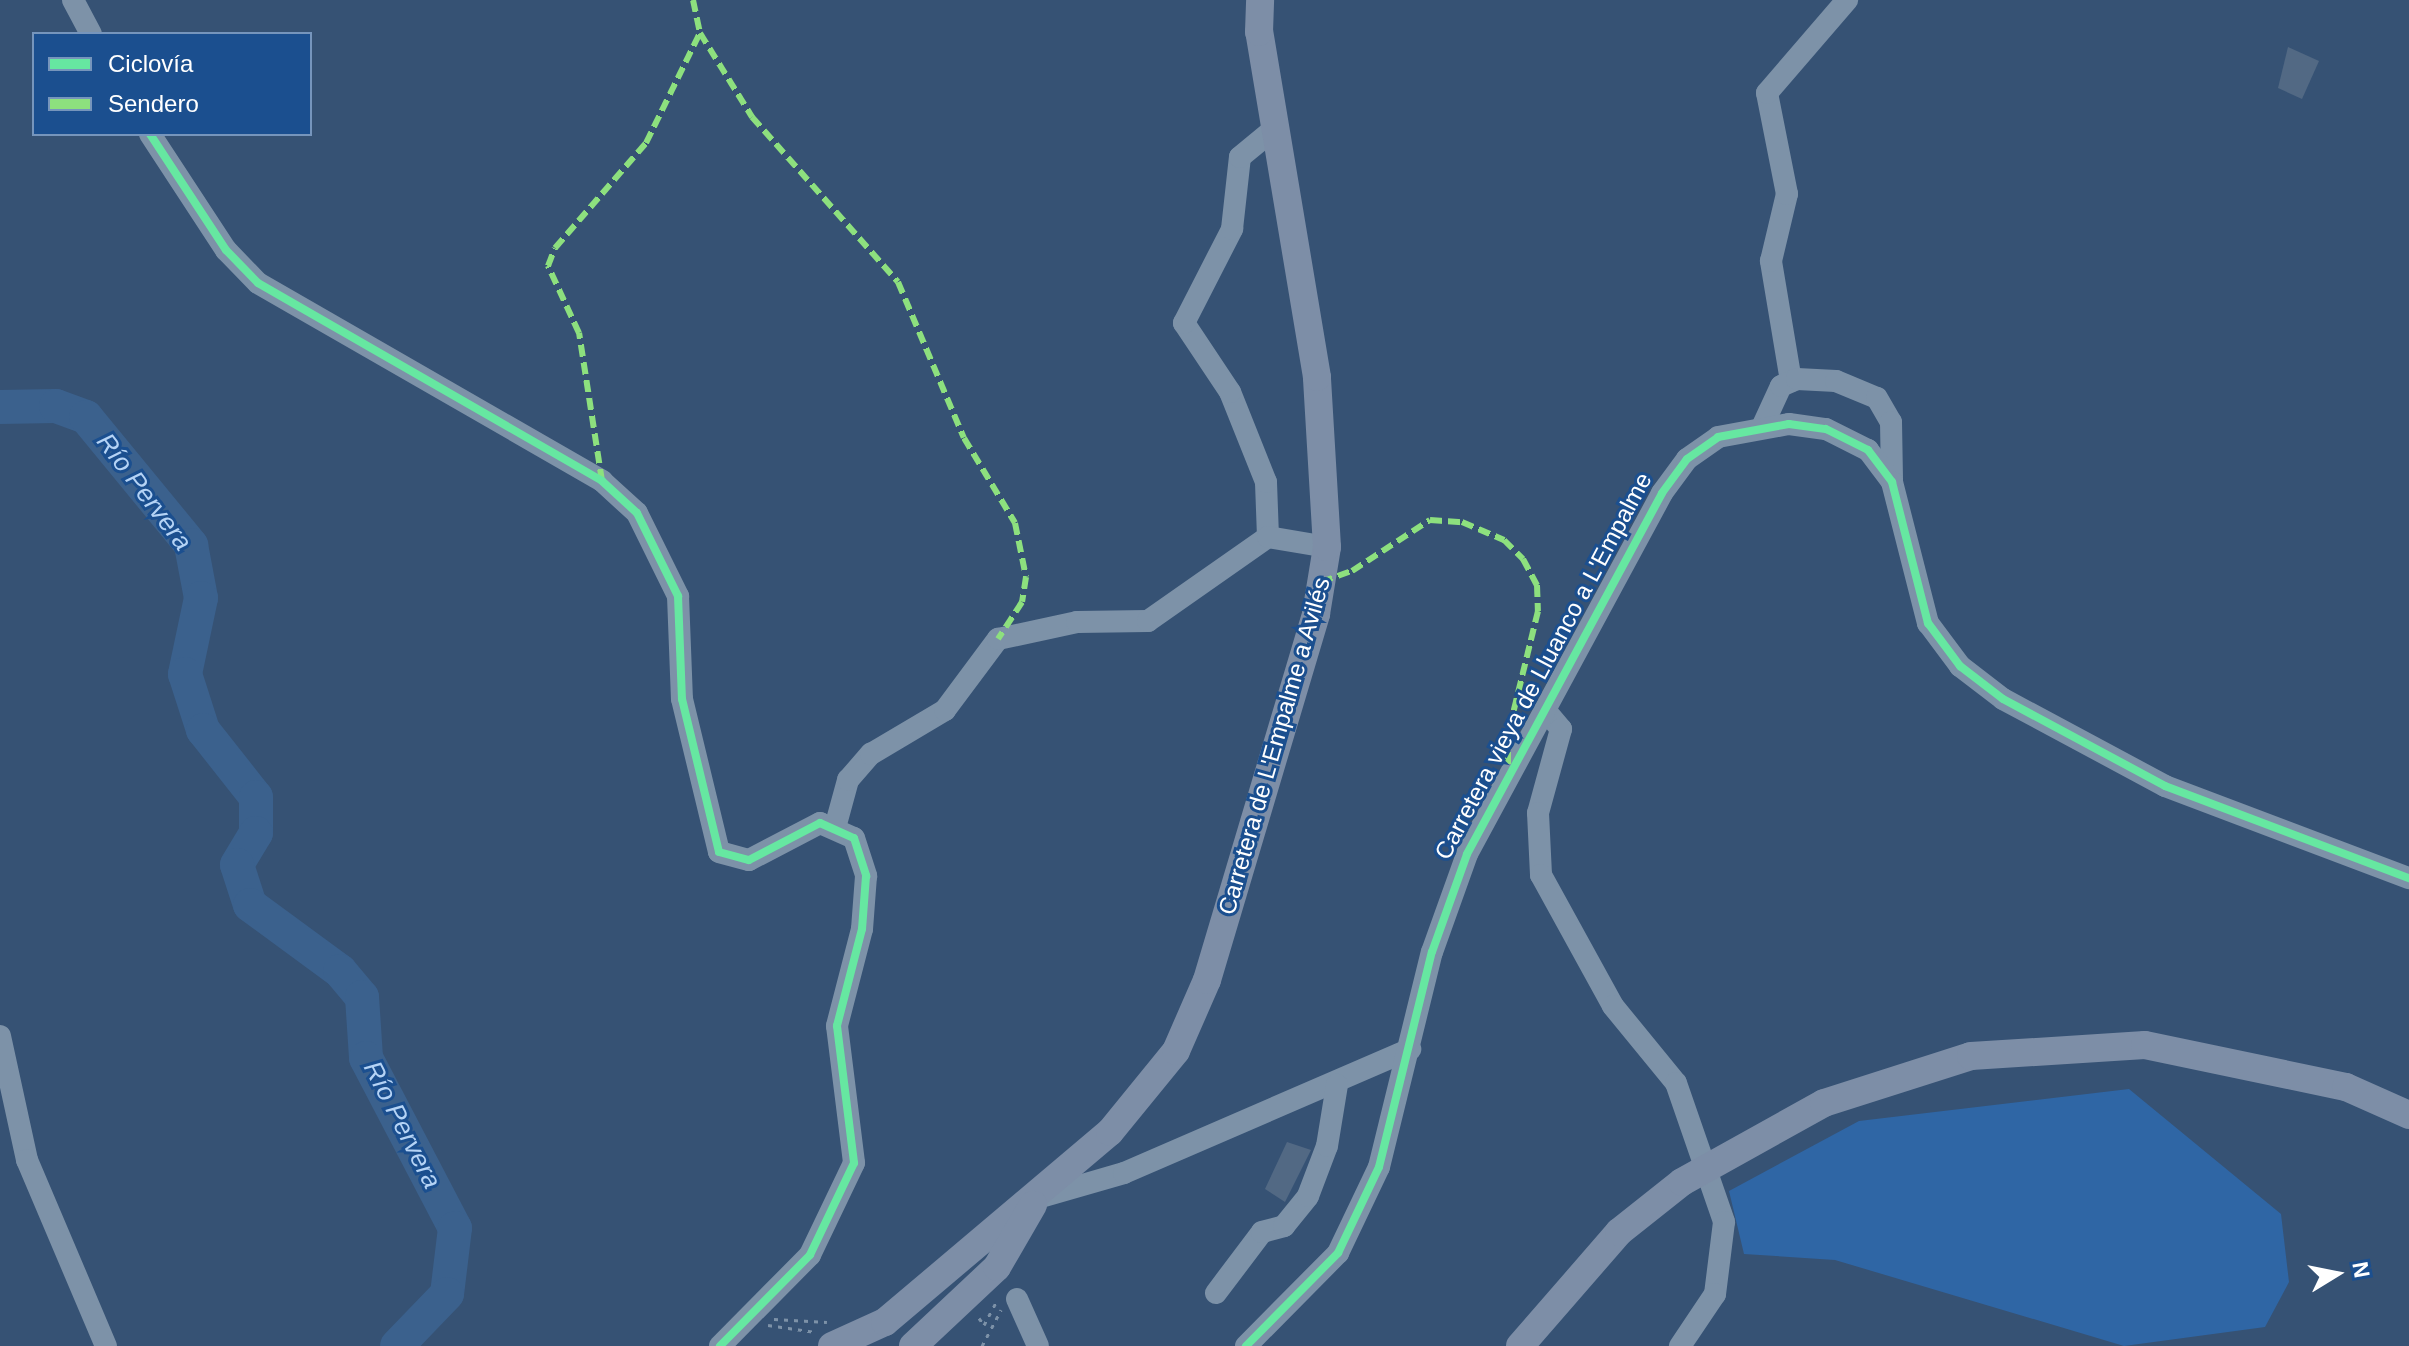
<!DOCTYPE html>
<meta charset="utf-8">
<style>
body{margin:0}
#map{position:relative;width:2409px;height:1346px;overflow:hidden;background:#365274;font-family:Arial,sans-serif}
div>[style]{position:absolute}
.green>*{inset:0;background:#2f66a5}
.river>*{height:34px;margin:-17px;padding:0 17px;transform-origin:17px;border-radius:17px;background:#3b618d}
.building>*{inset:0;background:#526984}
.path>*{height:3px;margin-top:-1.5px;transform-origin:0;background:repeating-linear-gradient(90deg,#7d92a8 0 4px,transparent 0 10px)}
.minor>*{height:22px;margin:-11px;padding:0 11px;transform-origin:11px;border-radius:11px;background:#7d92a8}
.major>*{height:28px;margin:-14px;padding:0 14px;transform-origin:14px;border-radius:14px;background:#7d8ea7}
.quiet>*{height:6px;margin-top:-3px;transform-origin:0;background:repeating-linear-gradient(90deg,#8de07e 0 12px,transparent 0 18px)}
.cycleway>*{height:8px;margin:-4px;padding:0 4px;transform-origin:4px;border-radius:4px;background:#66e7a1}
span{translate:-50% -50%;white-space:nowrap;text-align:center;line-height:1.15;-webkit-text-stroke:6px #1b4f8f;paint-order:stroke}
.street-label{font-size:24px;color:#fff}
.water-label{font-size:26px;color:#b5d3f5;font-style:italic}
.legend{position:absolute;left:32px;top:32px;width:280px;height:104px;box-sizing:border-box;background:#1b4f8f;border:2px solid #7695bc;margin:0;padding:10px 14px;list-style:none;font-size:24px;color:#fff}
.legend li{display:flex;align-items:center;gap:16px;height:40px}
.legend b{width:40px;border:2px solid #7695bc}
.north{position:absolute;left:2297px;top:1234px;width:80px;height:80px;-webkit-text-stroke:6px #1b4f8f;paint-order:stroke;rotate:80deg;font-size:22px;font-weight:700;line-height:32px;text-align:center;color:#fff}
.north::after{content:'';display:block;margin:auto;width:28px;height:36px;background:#fff;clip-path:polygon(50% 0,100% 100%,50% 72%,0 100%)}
</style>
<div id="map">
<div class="green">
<div style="clip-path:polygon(2129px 1089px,2281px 1214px,2289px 1282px,2265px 1327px,2124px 1346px,1835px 1260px,1744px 1254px,1729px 1191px,1859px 1121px)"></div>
</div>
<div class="river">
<div style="left:0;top:407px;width:56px;rotate:-1deg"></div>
<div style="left:56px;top:406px;width:32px;rotate:20deg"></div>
<div style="left:86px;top:417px;width:166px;rotate:50.6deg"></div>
<div style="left:191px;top:545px;width:54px;rotate:79.3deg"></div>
<div style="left:201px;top:598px;width:78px;rotate:101.9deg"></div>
<div style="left:185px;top:674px;width:59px;rotate:72.2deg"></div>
<div style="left:203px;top:730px;width:85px;rotate:51.7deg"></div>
<div style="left:256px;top:797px;width:36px;rotate:90deg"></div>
<div style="left:256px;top:833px;width:37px;rotate:121deg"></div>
<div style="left:237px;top:865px;width:42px;rotate:72deg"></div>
<div style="left:250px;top:905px;width:112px;rotate:36.3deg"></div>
<div style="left:340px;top:971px;width:34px;rotate:50deg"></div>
<div style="left:362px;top:997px;width:61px;rotate:86.2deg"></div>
<div style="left:366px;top:1058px;width:192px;rotate:62.4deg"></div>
<div style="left:455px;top:1228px;width:66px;rotate:96.9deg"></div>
<div style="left:447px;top:1294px;width:72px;rotate:133.9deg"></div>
</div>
<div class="building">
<div style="clip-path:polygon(2288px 47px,2319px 61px,2302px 99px,2278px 88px)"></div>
<div style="clip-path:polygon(1287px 1142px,1311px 1150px,1285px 1202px,1265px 1189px)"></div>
</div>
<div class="path">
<div style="left:979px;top:1318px;width:9px;rotate:54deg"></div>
<div style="left:984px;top:1325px;width:27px;rotate:-62deg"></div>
<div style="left:774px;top:1319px;width:53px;rotate:3.2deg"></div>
<div style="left:768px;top:1325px;width:48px;rotate:8.5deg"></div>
<div style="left:982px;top:1346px;width:41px;rotate:-62.2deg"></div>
</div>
<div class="minor">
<div style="left:73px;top:0;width:38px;rotate:62deg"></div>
<div style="left:150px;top:134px;width:139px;rotate:56.8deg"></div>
<div style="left:226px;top:250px;width:46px;rotate:45.9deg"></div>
<div style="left:258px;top:283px;width:397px;rotate:29.9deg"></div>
<div style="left:602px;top:481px;width:47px;rotate:42.4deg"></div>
<div style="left:637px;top:513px;width:93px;rotate:63.7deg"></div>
<div style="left:678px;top:596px;width:103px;rotate:87.8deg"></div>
<div style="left:682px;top:699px;width:157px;rotate:76.4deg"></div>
<div style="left:719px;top:852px;width:31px;rotate:15deg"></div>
<div style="left:749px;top:860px;width:80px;rotate:-27.5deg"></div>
<div style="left:820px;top:823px;width:37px;rotate:24deg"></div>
<div style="left:854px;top:838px;width:40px;rotate:72deg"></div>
<div style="left:866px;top:876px;width:53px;rotate:94.3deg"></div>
<div style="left:862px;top:929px;width:100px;rotate:104.5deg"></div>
<div style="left:837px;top:1026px;width:138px;rotate:82.9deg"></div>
<div style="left:854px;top:1163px;width:102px;rotate:115.6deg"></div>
<div style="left:810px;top:1255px;width:128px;rotate:134.7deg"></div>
<div style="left:1791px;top:381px;width:122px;rotate:-99.5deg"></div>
<div style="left:1771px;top:261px;width:69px;rotate:-76.6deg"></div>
<div style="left:1787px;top:194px;width:103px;rotate:-101.2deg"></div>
<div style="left:1767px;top:93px;width:123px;rotate:-49.3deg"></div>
<div style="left:1763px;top:425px;width:43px;rotate:-65.2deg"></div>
<div style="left:1781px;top:386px;width:17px;rotate:-24deg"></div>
<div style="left:1797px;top:379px;width:39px;rotate:3deg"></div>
<div style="left:1836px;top:381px;width:44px;rotate:22.5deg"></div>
<div style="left:1877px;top:398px;width:28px;rotate:60deg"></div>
<div style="left:1891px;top:422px;width:60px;rotate:89deg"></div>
<div style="left:1268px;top:537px;width:55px;rotate:-92.1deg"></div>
<div style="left:1266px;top:482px;width:97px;rotate:-111.8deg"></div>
<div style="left:1230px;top:392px;width:83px;rotate:-123.7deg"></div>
<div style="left:1184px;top:323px;width:106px;rotate:-62.9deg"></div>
<div style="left:1232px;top:229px;width:72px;rotate:-83.7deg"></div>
<div style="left:1240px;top:157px;width:44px;rotate:-39.5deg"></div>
<div style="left:1545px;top:710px;width:25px;rotate:50deg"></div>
<div style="left:1561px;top:729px;width:87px;rotate:105.3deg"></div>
<div style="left:1538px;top:813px;width:62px;rotate:87.2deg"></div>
<div style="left:1541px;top:875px;width:149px;rotate:61.2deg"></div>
<div style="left:1613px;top:1006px;width:99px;rotate:50.7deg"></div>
<div style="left:1676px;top:1083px;width:147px;rotate:70.9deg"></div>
<div style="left:1724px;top:1222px;width:73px;rotate:97.1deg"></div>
<div style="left:1715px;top:1294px;width:63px;rotate:123.9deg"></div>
<div style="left:836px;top:824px;width:46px;rotate:-74.7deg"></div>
<div style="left:848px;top:780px;width:35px;rotate:-49deg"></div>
<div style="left:871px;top:754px;width:86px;rotate:-30.7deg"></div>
<div style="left:945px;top:710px;width:89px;rotate:-53.3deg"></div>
<div style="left:998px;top:639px;width:81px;rotate:-12.1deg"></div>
<div style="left:1077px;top:622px;width:71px;rotate:-0.8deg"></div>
<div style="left:1148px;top:621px;width:146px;rotate:-35deg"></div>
<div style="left:1268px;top:537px;width:60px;rotate:9.6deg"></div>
<div style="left:0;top:1036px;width:127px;rotate:77.7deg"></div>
<div style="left:27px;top:1160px;width:202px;rotate:67deg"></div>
<div style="left:1041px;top:1197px;width:86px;rotate:-16.1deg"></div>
<div style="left:1124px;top:1173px;width:312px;rotate:-23.4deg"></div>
<div style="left:1216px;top:1293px;width:76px;rotate:-53deg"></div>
<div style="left:1262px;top:1232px;width:23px;rotate:-15deg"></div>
<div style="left:1284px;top:1226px;width:38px;rotate:-51deg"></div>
<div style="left:1308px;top:1196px;width:53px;rotate:-69.2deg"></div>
<div style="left:1327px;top:1146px;width:62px;rotate:-80.7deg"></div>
<div style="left:1017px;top:1299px;width:51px;rotate:65.9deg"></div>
<div style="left:1246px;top:1346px;width:131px;rotate:-45.3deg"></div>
<div style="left:1338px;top:1253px;width:95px;rotate:-64.5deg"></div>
<div style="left:1379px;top:1167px;width:221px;rotate:-76.2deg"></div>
<div style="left:1432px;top:952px;width:104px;rotate:-70.3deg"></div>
<div style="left:1467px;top:854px;width:410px;rotate:-61.6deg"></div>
<div style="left:1662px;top:493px;width:42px;rotate:-53.7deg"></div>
<div style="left:1687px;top:459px;width:38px;rotate:-35deg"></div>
<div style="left:1718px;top:437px;width:72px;rotate:-10.4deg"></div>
<div style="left:1789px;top:424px;width:37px;rotate:8deg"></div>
<div style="left:1826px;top:429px;width:47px;rotate:26.6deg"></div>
<div style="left:1868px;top:450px;width:40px;rotate:53deg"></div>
<div style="left:1892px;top:482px;width:146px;rotate:75.7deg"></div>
<div style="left:1928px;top:623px;width:54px;rotate:53.3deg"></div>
<div style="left:1960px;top:666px;width:54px;rotate:37.5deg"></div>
<div style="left:2003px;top:699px;width:184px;rotate:28.2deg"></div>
<div style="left:2165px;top:786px;width:261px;rotate:20.7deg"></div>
</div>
<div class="major">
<div style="left:832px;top:1346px;width:58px;rotate:-24.4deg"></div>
<div style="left:885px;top:1322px;width:294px;rotate:-40.2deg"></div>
<div style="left:1110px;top:1132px;width:104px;rotate:-50.8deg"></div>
<div style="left:1176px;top:1051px;width:77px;rotate:-66.4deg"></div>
<div style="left:1207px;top:980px;width:382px;rotate:-73.4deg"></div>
<div style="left:1316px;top:614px;width:68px;rotate:-80.7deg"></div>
<div style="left:1327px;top:547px;width:170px;rotate:-93.4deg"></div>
<div style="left:1317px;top:377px;width:350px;rotate:-99.5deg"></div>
<div style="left:1259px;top:32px;width:32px;rotate:-88deg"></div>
<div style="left:913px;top:1346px;width:115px;rotate:-43.2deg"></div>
<div style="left:997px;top:1267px;width:72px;rotate:-59.9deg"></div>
<div style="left:1520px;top:1346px;width:151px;rotate:-49deg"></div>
<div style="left:1619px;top:1232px;width:80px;rotate:-38.4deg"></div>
<div style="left:1682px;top:1182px;width:162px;rotate:-29.1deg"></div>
<div style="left:1824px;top:1103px;width:154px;rotate:-17.7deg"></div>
<div style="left:1971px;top:1056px;width:174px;rotate:-3.6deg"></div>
<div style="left:2145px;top:1045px;width:205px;rotate:11.8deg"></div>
<div style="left:2346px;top:1087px;width:69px;rotate:24deg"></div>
</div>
<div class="quiet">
<div style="left:693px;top:0;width:34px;rotate:78deg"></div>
<div style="left:700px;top:33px;width:99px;rotate:58.2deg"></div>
<div style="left:752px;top:117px;width:220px;rotate:48.5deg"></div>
<div style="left:898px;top:282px;width:169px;rotate:67.1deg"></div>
<div style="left:964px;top:438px;width:99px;rotate:59deg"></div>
<div style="left:1015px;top:523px;width:55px;rotate:78.5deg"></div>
<div style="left:1026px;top:577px;width:25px;rotate:99deg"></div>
<div style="left:1022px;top:602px;width:44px;rotate:123deg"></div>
<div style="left:602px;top:481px;width:150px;rotate:-98.8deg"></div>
<div style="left:579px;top:333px;width:74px;rotate:-114.8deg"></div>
<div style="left:548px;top:266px;width:19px;rotate:-69deg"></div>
<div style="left:555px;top:248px;width:139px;rotate:-49.1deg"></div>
<div style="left:646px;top:143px;width:123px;rotate:-63.9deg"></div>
<div style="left:1321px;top:582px;width:33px;rotate:-20deg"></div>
<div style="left:1352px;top:571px;width:93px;rotate:-33.2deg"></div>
<div style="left:1430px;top:520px;width:32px;rotate:4deg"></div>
<div style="left:1462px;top:522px;width:46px;rotate:23.2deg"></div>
<div style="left:1504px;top:540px;width:27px;rotate:45deg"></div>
<div style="left:1523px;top:559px;width:30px;rotate:62deg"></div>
<div style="left:1537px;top:585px;width:26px;rotate:88deg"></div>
<div style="left:1538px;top:611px;width:127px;rotate:103.7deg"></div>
<div style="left:1508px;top:734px;width:35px;rotate:90deg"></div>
</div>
<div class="cycleway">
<div style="left:150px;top:134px;width:139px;rotate:56.8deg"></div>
<div style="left:226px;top:250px;width:46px;rotate:45.9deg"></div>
<div style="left:258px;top:283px;width:397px;rotate:29.9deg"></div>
<div style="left:602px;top:481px;width:47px;rotate:42.4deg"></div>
<div style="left:637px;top:513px;width:93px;rotate:63.7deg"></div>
<div style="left:678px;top:596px;width:103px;rotate:87.8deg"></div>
<div style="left:682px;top:699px;width:157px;rotate:76.4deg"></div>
<div style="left:719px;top:852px;width:31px;rotate:15deg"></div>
<div style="left:749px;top:860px;width:80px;rotate:-27.5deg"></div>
<div style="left:820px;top:823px;width:37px;rotate:24deg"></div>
<div style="left:854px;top:838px;width:40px;rotate:72deg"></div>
<div style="left:866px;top:876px;width:53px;rotate:94.3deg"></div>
<div style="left:862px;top:929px;width:100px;rotate:104.5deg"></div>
<div style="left:837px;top:1026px;width:138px;rotate:82.9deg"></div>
<div style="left:854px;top:1163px;width:102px;rotate:115.6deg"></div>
<div style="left:810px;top:1255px;width:128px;rotate:134.7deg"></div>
<div style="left:1246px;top:1346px;width:131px;rotate:-45.3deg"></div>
<div style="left:1338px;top:1253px;width:95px;rotate:-64.5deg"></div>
<div style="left:1379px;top:1167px;width:221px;rotate:-76.2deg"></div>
<div style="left:1432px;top:952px;width:104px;rotate:-70.3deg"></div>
<div style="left:1467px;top:854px;width:410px;rotate:-61.6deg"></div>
<div style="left:1662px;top:493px;width:42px;rotate:-53.7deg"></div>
<div style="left:1687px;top:459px;width:38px;rotate:-35deg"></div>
<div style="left:1718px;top:437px;width:72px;rotate:-10.4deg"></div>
<div style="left:1789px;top:424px;width:37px;rotate:8deg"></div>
<div style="left:1826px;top:429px;width:47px;rotate:26.6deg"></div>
<div style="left:1868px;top:450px;width:40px;rotate:53deg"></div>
<div style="left:1892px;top:482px;width:146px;rotate:75.7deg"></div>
<div style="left:1928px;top:623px;width:54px;rotate:53.3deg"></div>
<div style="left:1960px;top:666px;width:54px;rotate:37.5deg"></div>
<div style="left:2003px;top:699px;width:184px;rotate:28.2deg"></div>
<div style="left:2165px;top:786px;width:261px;rotate:20.7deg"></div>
</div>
<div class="street-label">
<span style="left:1543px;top:666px;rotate:-62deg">Carretera vieya de Lluanco a L'Empalme</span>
<span style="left:1274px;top:746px;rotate:-74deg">Carretera de L'Empalme a Avilés</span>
</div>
<div class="water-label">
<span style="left:144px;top:492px;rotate:53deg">Río Pervera</span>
<span style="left:402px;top:1125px;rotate:63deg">Río Pervera</span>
</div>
<ul class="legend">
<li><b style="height:10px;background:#66e7a1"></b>Ciclovía</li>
<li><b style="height:10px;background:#8de07e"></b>Sendero</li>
</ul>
<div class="north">N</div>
</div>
